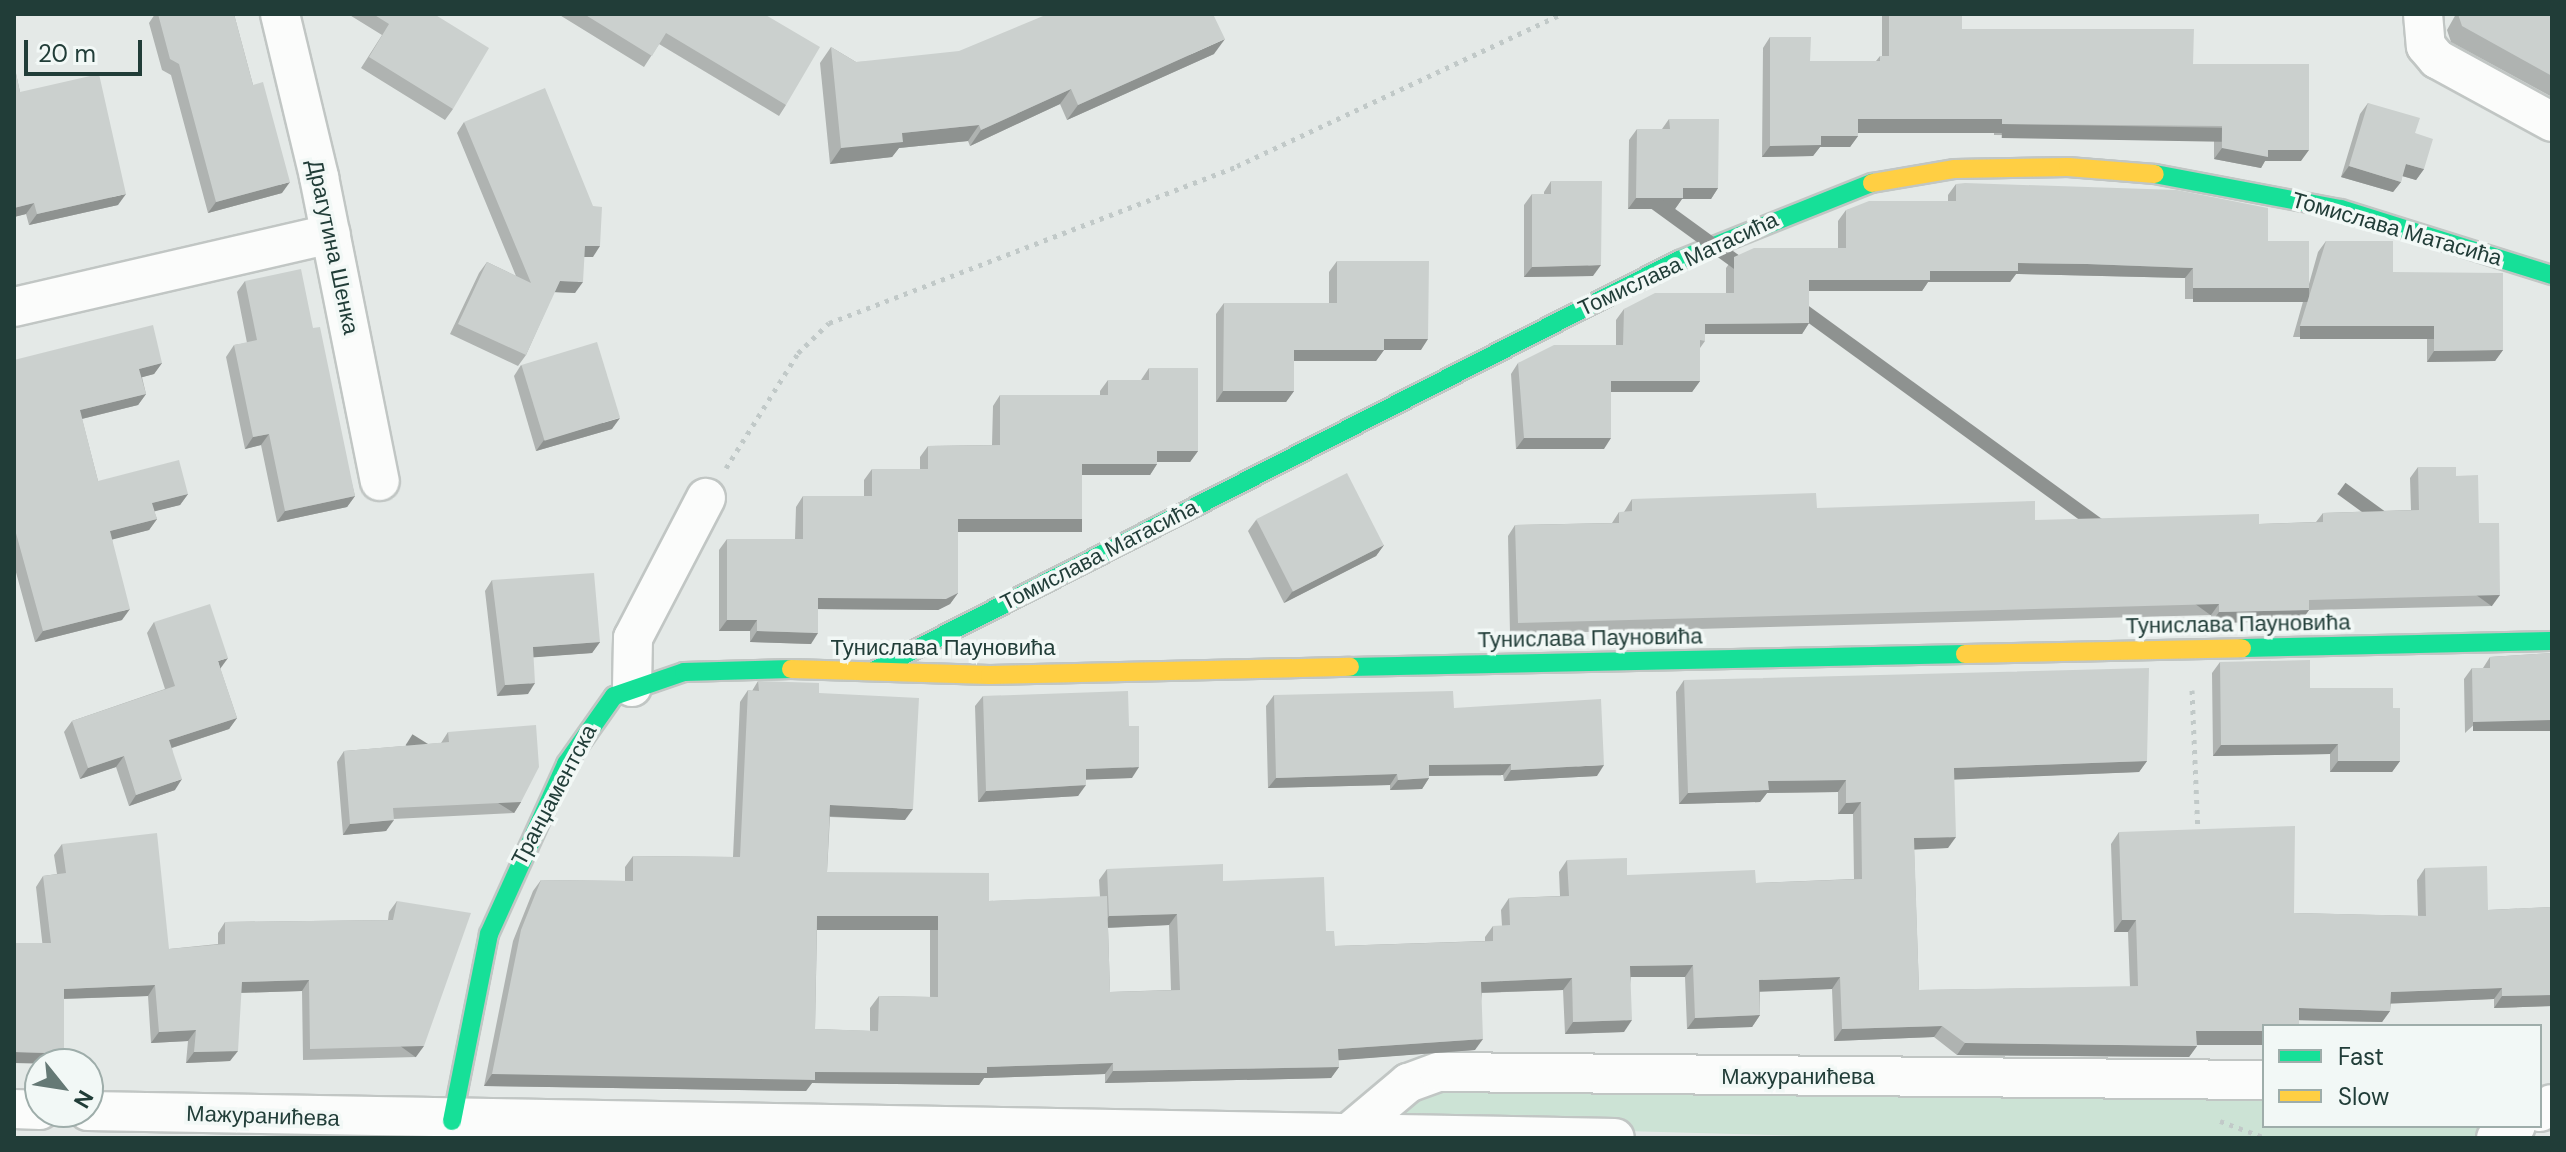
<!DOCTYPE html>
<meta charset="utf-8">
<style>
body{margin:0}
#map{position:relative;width:2566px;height:1152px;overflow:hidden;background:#e4e9e7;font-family:"DM Sans",sans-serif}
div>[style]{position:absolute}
.green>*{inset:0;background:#cce3d5}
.path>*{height:5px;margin-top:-2.5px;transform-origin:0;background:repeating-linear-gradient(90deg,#c1c9c8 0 4px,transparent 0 10px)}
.roads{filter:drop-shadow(2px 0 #c1c6c4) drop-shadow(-2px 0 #c1c6c4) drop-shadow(0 2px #c1c6c4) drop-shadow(0 -2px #c1c6c4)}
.street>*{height:38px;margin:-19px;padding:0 19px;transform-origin:19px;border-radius:19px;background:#fbfcfb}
.fast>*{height:18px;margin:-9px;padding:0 9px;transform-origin:9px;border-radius:9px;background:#16e098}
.slow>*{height:18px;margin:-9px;padding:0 9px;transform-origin:9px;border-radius:9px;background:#ffcf43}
.wall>*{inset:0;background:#afb3b1}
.shaded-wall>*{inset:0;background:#8e9290;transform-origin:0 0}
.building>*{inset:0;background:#cbd0ce;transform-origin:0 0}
span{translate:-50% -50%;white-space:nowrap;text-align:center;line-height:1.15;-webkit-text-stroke:7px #f2f8f6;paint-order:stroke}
.street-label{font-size:22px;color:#213d38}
.frame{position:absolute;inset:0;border:16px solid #213d38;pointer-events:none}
.legend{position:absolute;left:2262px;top:1024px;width:280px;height:104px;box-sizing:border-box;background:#f2f8f6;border:2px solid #9eadaa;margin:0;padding:10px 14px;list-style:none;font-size:24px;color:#213d38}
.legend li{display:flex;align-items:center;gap:16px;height:40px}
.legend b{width:40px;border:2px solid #9eadaa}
.north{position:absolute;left:24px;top:1048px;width:80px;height:80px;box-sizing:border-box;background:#f2f8f6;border:2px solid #9eadaa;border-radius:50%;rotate:120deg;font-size:22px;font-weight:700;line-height:32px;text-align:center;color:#213d38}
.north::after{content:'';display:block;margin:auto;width:28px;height:36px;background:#657975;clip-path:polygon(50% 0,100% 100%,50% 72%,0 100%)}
.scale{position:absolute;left:24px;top:40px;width:118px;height:36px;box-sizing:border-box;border:4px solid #213d38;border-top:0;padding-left:10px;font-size:24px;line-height:28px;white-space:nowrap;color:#213d38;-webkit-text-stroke:6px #f2f8f6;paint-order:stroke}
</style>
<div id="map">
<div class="green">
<div style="clip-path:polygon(2264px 1087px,2264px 1126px,2502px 1126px,2482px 1138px,1878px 1138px,1369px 1124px,1412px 1090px)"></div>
</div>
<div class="path">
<div style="left:726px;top:468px;width:136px;rotate:-57.9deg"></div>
<div style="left:798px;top:353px;width:43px;rotate:-44.1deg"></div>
<div style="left:829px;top:323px;width:437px;rotate:-21deg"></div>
<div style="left:1237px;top:166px;width:359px;rotate:-25.1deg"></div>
<div style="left:2192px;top:690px;width:146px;rotate:87.6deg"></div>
<div style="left:2220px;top:1121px;width:49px;rotate:20.3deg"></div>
</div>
<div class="roads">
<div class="street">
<div style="left:280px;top:14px;width:168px;rotate:76.5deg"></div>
<div style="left:319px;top:177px;width:310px;rotate:78.7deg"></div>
<div style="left:2423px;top:14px;width:32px;rotate:85deg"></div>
<div style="left:2426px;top:46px;width:17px;rotate:50deg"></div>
<div style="left:2437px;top:59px;width:131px;rotate:28.7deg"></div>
<div style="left:14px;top:307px;width:325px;rotate:-13deg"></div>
<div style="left:632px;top:687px;width:49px;rotate:-88.8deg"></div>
<div style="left:633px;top:638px;width:158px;rotate:-62.5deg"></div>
<div style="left:14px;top:1109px;width:26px;rotate:2deg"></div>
<div style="left:88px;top:1111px;width:1527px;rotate:1.01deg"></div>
<div style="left:2540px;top:1112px;width:14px;rotate:-34deg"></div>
<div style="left:1351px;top:1131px;width:75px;rotate:-40.1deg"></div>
<div style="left:1408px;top:1083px;width:33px;rotate:-20deg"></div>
<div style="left:1439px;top:1072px;width:825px;rotate:0.56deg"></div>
<div style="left:2496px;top:1138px;width:23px;rotate:-31deg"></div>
</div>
<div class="fast">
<div style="left:2155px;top:174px;width:189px;rotate:10.7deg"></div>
<div style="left:2341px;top:209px;width:221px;rotate:17.4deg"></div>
<div style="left:2242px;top:648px;width:310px;rotate:-1.3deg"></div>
<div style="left:1350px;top:667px;width:615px;rotate:-1.21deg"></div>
<div style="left:875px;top:670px;width:903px;rotate:-27.02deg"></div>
<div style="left:1679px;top:260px;width:208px;rotate:-21.8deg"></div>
<div style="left:452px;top:1121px;width:191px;rotate:-78.8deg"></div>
<div style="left:489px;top:934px;width:187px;rotate:-65.6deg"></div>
<div style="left:566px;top:764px;width:83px;rotate:-54.8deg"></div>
<div style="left:614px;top:696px;width:74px;rotate:-18.9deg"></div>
<div style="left:684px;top:672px;width:107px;rotate:-1.6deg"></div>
</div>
<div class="slow">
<div style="left:1872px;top:183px;width:84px;rotate:-9.6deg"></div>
<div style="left:1955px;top:169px;width:113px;rotate:-1deg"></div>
<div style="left:2068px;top:167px;width:87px;rotate:4.6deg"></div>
<div style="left:1965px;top:654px;width:277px;rotate:-1.2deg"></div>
<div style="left:791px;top:669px;width:199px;rotate:1.7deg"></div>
<div style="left:990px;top:675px;width:360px;rotate:-1.3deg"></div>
</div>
</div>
<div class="wall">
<div style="clip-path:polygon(155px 14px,234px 14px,282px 193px,208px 213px,171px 75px,162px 70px,149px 23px)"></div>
<div style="clip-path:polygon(348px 14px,434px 14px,453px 109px,445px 120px,361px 68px,382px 35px)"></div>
<div style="clip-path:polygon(558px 14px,764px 14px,786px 105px,779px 116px,659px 44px,644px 67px)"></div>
<div style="clip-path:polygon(1882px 14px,1962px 14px,1962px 29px,2193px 64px,2301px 161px,2265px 161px,2261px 168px,2214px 159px,2214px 137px,1994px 135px,1994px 130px,1858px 130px,1858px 136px,1850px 147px,1820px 147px,1813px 156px,1762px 157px,1763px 48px,1770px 37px,1810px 61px,1876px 61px,1880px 56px,1882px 56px)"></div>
<div style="clip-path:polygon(2456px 14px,2552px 14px,2552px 97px,2451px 42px,2447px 30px)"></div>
<div style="clip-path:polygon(831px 47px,856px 62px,1214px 54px,1067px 120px,1060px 104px,970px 146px,968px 141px,899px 148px,892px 157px,830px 164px,820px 63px)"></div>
<div style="clip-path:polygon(14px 64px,20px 92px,118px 205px,29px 225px,26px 214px,14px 217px)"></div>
<div style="clip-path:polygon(2368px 103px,2415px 133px,2424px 169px,2416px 180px,2402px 176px,2401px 182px,2393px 192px,2341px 177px,2360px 114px)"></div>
<div style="clip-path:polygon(1669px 119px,1718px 188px,1711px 199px,1682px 199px,1675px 209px,1628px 209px,1629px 140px,1637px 129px,1662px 129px)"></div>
<div style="clip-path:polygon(464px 122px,593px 257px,584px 257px,575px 293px,554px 292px,526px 355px,518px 366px,450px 334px,479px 273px,487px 262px,516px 276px,457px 133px)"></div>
<div style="clip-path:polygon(1551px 181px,1593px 276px,1524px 277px,1524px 205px,1532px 194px,1544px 194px,1544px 192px)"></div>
<div style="clip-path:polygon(1956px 184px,2268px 241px,2309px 284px,2318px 252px,2326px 241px,2393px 272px,2503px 350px,2495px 361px,2427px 362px,2427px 337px,2293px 337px,2306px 291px,2301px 299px,2185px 299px,2185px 278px,2016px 274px,2010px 282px,1928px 282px,1922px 291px,1809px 291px,1809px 323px,1802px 334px,1705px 334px,1705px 341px,1700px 348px,1700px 381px,1692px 392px,1611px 392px,1604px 449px,1516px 449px,1511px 374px,1518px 363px,1616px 345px,1616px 320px,1624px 309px,1726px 293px,1726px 268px,1734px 257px,1838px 248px,1838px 221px,1846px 210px,1948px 201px,1948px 195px)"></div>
<div style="clip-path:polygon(1337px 261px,1421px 350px,1384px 350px,1376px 361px,1294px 361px,1294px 391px,1286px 402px,1216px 402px,1216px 314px,1224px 303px,1329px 303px,1329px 272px)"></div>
<div style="clip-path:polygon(245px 281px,313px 328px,355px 496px,347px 507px,277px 522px,261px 445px,245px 449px,226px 357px,234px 345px,247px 343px,237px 292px)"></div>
<div style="clip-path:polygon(14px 360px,162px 363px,154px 374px,142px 377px,146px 394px,138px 405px,82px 419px,98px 481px,188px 494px,180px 505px,154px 511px,157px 519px,149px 530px,112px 539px,122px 620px,35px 642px,14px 565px)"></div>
<div style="clip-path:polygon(521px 365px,612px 429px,536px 451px,514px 376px)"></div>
<div style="clip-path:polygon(1149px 368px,1198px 451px,1190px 462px,1157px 462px,1157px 464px,1150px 475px,1082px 475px,1082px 519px,1074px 530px,958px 530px,958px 593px,950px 604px,938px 610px,818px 609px,811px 644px,750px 642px,750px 631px,719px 631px,719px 550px,727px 539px,795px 539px,796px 507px,803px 496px,864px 496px,864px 480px,872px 469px,920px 469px,920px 457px,928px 446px,992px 445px,993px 406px,1000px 395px,1100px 395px,1100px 391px,1108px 380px,1141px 380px)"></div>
<div style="clip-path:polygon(2418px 467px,2456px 476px,2479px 523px,2492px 606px,2309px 610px,2301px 621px,2211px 623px,2211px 615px,1510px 634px,1508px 536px,1515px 525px,1612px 523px,1619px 512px,1624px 512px,1632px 499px,2035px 520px,2259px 524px,2316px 522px,2323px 513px,2411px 510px,2410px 478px)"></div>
<div style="clip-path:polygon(1256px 520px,1384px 545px,1376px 556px,1284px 603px,1248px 531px)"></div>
<div style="clip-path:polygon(492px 580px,600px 642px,592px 653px,533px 657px,528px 694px,497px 696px,485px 591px)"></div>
<div style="clip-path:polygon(154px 622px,220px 668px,237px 718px,229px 729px,172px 748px,175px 790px,129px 806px,116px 767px,80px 779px,64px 732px,72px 721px,165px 689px,147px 633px)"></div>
<div style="clip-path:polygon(2552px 653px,2465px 733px,2464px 679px,2472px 668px,2483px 668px,2490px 657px)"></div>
<div style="clip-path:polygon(2220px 662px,2310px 688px,2393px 708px,2400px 761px,2392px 772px,2330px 772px,2330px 754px,2213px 756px,2212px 673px)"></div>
<div style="clip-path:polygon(evenodd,1684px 680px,2147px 761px,2139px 772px,1954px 779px,1948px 848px,1914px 849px,1919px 990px,2130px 987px,2128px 932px,2114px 932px,2111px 844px,2119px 832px,2294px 913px,2418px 916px,2417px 880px,2425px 868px,2488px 910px,2552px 907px,2552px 1006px,2494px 1008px,2494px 999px,2391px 1003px,2390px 1011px,2382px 1022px,2299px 1020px,2264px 1043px,2197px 1043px,2197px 1046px,2189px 1057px,1957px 1055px,1934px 1037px,1834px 1041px,1832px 989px,1760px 991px,1760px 1015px,1752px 1027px,1687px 1029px,1685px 977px,1631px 977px,1624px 1032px,1565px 1034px,1563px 990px,1482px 993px,1475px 1050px,1338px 1060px,1339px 1067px,1331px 1078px,1105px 1083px,1105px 1074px,984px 1078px,979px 1085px,812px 1083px,806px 1091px,484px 1086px,513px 941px,533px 891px,541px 880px,625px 881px,625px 867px,633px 856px,733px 857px,740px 702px,748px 690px,752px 691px,758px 681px,819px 693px,905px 820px,830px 817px,827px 872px,989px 901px,1100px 897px,1099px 880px,1107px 869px,1223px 881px,1326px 931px,1335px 946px,1485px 941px,1485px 937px,1493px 926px,1502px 926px,1501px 910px,1509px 898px,1560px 896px,1559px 872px,1567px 860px,1627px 875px,1756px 883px,1854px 879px,1853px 814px,1838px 814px,1838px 792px,1767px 793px,1760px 802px,1679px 804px,1676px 692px,1684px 680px,1169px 925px,1171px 990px,1110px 992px,1108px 928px,1169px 925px,1684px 680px,817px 928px,930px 928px,930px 997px,879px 996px,870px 1008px,870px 1031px,815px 1029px,817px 928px)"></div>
<div style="clip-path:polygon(1274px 695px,1454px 708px,1597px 776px,1504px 781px,1503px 775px,1429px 776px,1429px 778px,1422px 789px,1390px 790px,1390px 785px,1268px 788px,1266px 706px)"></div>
<div style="clip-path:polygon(983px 696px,1129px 726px,1132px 778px,1086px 779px,1078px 796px,978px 802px,975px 706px)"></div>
<div style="clip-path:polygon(448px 732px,521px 802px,514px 813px,393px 819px,386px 831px,343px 835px,337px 762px,344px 751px,441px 743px)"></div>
<div style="clip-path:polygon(62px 844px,169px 949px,218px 944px,218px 933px,225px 922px,388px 920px,389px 912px,397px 901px,416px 1057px,303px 1060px,302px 991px,241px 993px,230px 1061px,186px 1063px,188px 1041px,151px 1043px,148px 996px,64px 999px,64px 1053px,56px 1064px,36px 887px,43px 876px,57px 874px,54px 855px)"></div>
</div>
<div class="shaded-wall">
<div style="clip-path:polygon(1225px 39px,1214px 54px,1067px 120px,1078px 105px)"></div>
<div style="clip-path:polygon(1071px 89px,1060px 104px,970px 146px,981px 130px)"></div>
<div style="left:1858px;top:119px;width:144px;height:14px"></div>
<div style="left:2002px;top:124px;width:220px;height:14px;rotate:1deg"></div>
<div style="clip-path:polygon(979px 125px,968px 141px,899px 148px,892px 157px,830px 164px,841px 148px,902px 133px)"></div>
<div style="clip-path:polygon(1821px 136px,1858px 136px,1850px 147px,1820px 147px,1813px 156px,1762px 157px,1770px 146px)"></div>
<div style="clip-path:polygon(2222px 148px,2268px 150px,2309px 150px,2301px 161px,2265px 161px,2261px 168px,2214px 159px)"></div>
<div style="clip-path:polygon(2406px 164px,2424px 169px,2416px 180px,2399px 175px)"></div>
<div style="clip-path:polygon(2349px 166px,2401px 182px,2393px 192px,2341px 177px)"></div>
<div style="clip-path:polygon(290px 182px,282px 193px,208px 213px,216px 202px)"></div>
<div style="clip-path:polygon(1683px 188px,1718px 188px,1711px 199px,1682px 199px,1675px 209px,1628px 209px,1636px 198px)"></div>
<div style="clip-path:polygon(126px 194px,118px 205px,29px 225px,37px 214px)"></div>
<div style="clip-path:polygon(34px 203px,26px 214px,14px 217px,14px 208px)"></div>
<div style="clip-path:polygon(585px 246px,600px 246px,593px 257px,577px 257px)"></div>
<div style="clip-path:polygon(2018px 263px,2087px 264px,2193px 268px,2185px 278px,2016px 274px,2010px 282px,1928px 282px,1922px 291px,1802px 291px,1809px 280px)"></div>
<div style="clip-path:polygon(1601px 265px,1593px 276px,1524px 277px,1532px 267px)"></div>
<div style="clip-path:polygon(560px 281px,583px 282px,575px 293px,552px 292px)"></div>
<div style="left:2193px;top:288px;width:116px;height:14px"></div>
<div style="clip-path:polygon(1809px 323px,1802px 334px,1698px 334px,1705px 324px)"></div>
<div style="left:2300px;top:326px;width:134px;height:13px"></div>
<div style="clip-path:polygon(1384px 339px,1428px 339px,1421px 350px,1384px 350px,1376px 361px,1286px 361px,1294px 350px)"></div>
<div style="clip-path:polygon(2503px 350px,2495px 361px,2427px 362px,2434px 351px)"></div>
<div style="clip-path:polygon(162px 363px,154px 374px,132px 380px,139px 369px)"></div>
<div style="clip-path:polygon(1611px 381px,1700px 381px,1692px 392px,1604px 392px)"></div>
<div style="clip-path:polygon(1223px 391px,1294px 391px,1286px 402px,1216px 402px)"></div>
<div style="clip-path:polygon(146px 394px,138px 405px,73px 421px,80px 410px)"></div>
<div style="clip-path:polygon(620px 418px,612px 429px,536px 451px,544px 440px)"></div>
<div style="clip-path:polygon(269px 434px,261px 445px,245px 449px,253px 437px)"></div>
<div style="clip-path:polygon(1524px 438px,1611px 438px,1604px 449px,1516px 449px)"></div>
<div style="clip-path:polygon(1157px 451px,1198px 451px,1190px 462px,1150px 462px)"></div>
<div style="clip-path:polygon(1082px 464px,1157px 464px,1150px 475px,1074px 475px)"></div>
<div style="clip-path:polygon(188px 494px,180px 505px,144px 514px,152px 503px)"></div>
<div style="clip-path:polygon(355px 496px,347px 507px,277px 522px,285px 511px)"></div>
<div style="clip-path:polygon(157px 519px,149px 530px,103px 542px,110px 531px)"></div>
<div style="left:958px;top:519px;width:124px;height:13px"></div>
<div style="clip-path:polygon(1384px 545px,1376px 556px,1284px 603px,1292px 592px)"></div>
<div style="clip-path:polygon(958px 593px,950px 604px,938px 610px,811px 609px,818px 598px)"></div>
<div style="left:2500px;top:595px;width:14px;height:191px;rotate:126deg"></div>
<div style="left:2219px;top:604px;width:14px;height:701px;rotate:126deg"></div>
<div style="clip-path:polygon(130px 609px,122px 620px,35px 642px,43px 631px)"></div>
<div style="clip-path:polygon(2309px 610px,2301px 621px,2211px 623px,2219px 612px)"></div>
<div style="clip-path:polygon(727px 620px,757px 620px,750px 631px,719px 631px)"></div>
<div style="clip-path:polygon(757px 631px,818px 633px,811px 644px,750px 642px)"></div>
<div style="clip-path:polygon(600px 642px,592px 653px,525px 658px,533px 647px)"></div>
<div style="clip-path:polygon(228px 658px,220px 669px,218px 661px)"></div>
<div style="clip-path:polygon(535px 683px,528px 694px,497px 696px,505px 685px)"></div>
<div style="clip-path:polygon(237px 718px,229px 729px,162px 751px,169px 740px)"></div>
<div style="left:2552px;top:720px;width:11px;height:79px;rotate:90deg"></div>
<div style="clip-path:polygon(2338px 744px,2330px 754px,2213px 756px,2221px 745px)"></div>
<div style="clip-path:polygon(124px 756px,116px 767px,80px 779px,88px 768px)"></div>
<div style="clip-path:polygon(2147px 761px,2139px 772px,1946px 780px,1954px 768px)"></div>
<div style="clip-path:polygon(2338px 761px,2400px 761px,2392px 772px,2330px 772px)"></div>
<div style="clip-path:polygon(1511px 764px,1503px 775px,1422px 776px,1429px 765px)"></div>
<div style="clip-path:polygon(1604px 765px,1597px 776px,1504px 781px,1511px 770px)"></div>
<div style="clip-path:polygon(1139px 767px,1132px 778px,1078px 780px,1086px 769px)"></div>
<div style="clip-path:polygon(1397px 774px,1390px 785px,1268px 788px,1276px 778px)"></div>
<div style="clip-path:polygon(1429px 778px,1422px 789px,1390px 790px,1398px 780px)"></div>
<div style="clip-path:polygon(182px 779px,175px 790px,129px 806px,136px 795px)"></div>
<div style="clip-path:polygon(1846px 780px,1838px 792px,1767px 793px,1760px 802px,1679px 804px,1688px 793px,1768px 781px)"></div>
<div style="clip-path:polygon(1086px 785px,1078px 796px,978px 802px,986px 791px)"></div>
<div style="left:521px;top:802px;width:13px;height:128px;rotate:122deg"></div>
<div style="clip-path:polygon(1861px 802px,1853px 814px,1838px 814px,1846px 803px)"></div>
<div style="clip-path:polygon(830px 805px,913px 809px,905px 820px,822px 816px)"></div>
<div style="clip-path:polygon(394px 820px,386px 831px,343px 835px,350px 824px)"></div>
<div style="clip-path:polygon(1956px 837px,1948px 848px,1906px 850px,1914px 838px)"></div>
<div style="clip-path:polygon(1177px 914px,1169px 925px,1101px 928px,1109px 916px)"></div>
<div style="left:817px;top:916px;width:121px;height:14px"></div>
<div style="clip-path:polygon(2122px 920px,2136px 920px,2128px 932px,2114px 932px)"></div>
<div style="clip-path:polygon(1693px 965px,1685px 977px,1622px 977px,1630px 966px)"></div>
<div style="clip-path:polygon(1840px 977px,1832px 989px,1751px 992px,1759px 980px)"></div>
<div style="clip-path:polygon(1572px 978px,1563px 990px,1473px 993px,1481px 982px)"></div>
<div style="clip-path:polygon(309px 980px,302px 991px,234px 993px,242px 982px)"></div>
<div style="clip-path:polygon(155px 985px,148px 996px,56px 999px,64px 989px)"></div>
<div style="clip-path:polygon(2502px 988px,2494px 999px,2383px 1004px,2391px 992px)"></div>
<div style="clip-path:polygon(2552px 995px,2552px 1006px,2494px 1008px,2502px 996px)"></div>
<div style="clip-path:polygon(2299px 1008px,2390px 1011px,2382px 1022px,2291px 1020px)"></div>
<div style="clip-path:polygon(1760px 1015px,1752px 1027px,1687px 1029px,1695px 1018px)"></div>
<div style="clip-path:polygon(1632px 1020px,1624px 1032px,1565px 1034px,1573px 1022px)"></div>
<div style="clip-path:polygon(1942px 1026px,1934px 1037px,1834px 1041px,1842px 1029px)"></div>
<div style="clip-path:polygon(196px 1030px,188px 1041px,151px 1043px,159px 1032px)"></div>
<div style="left:2196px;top:1031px;width:68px;height:14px"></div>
<div style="clip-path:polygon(1483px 1039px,1475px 1050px,1330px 1061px,1338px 1049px)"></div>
<div style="clip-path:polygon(1965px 1043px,2197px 1046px,2189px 1057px,1957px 1055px)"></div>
<div style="left:424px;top:1046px;width:14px;height:114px;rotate:126deg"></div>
<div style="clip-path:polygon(238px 1051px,230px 1061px,186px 1063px,194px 1052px)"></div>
<div style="clip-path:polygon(14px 1052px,64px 1053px,56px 1064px,14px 1063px)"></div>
<div style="clip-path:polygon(1113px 1063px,1105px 1074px,984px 1078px,979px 1085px,812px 1083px,806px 1091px,484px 1086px,492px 1074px,815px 1072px)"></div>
<div style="clip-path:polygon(1339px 1067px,1331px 1078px,1105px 1083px,1113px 1071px)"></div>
</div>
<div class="building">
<div style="clip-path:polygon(158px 14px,234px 14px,253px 85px,263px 82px,290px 182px,216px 202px,179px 64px,170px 59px)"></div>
<div style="clip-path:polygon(373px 14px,434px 14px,489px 48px,453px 109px,369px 57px,389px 24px)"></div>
<div style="clip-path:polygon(584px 14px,764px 14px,820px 47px,786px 105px,666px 33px,652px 56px)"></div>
<div style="clip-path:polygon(1048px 14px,1213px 14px,1225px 39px,1078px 105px,1071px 89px,981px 130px,979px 125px,902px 133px,903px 142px,841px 148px,831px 47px,856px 62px,959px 51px)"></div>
<div style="clip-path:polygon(1889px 14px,1962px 14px,1962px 29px,2194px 29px,2193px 64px,2309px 64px,2309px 150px,2268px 150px,2268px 157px,2222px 148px,2222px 126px,2002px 124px,2002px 119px,1858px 119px,1858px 136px,1821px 136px,1821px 145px,1770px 146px,1770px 37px,1811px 37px,1810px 61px,1880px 61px,1880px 56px,1889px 56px)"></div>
<div style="clip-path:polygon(2458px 14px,2552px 14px,2552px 76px,2462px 26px)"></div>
<div style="clip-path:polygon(14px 64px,20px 92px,99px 74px,126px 194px,37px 214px,34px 203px,14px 208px)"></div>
<div style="clip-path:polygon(545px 88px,593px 206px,602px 207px,600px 246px,585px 246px,583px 282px,560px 281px,526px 355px,458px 324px,487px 262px,531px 283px,464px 122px)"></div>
<div style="clip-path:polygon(2368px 103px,2420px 118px,2415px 133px,2433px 139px,2424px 169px,2406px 164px,2401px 182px,2349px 166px)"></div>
<div style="clip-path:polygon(1669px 119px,1719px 119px,1718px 188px,1683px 188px,1683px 198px,1636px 198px,1637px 129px,1670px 129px)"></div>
<div style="clip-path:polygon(1551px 181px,1602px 181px,1601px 265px,1532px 267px,1532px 194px,1551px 194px)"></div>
<div style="clip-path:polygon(1965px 183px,2177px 190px,2268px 208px,2268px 241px,2309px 241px,2309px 288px,2193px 288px,2193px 268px,2087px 264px,2018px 263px,2018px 271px,1930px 271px,1930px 280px,1809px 280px,1809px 323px,1705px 324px,1705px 341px,1700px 340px,1700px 381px,1611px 381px,1611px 438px,1524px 438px,1518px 363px,1554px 345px,1623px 345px,1624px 309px,1655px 293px,1734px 293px,1734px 257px,1754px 248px,1846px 248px,1846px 210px,1869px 201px,1956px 201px,1956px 184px)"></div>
<div style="clip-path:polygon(2326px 241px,2393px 241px,2393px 272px,2503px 273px,2503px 350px,2434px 351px,2434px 326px,2300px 326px)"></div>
<div style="clip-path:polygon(1337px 261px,1429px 261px,1428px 339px,1384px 339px,1384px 350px,1294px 350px,1294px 391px,1223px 391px,1224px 303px,1337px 303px)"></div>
<div style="clip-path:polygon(301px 269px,313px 328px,320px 327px,355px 496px,285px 511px,269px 434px,253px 437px,234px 345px,257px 340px,245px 281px)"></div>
<div style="clip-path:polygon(153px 325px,162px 363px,139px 369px,146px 394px,80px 410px,98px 481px,179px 460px,188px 494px,152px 503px,157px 519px,110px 531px,130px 609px,43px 631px,14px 526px,14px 502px,16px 502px,14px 495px,14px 360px)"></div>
<div style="left:597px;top:342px;width:79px;height:79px;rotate:73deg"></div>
<div style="clip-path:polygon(1149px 368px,1198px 368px,1198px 451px,1157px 451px,1157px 464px,1082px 464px,1082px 519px,958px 519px,958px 593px,946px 599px,818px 598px,818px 633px,757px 631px,757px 620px,727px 620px,727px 539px,803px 539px,803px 496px,872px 496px,872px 469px,928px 469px,928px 446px,1000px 445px,1000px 395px,1108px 395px,1108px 380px,1149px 380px)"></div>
<div style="clip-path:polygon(2418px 467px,2456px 467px,2456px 476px,2478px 475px,2479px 523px,2499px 523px,2500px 595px,2309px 600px,2309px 610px,2219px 612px,2219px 604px,1518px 623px,1515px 525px,1619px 523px,1619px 512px,1632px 511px,1632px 499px,1816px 493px,1817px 508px,2035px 501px,2035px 520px,2259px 514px,2259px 524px,2323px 522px,2323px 513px,2419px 510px)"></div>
<div style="left:1347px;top:473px;width:81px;height:102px;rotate:63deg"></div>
<div style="clip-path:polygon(594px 573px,600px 642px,533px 647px,535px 683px,505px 685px,492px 580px)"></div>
<div style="clip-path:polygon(210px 604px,228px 658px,218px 661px,237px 718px,169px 740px,182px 779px,136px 795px,124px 756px,88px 768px,72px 721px,175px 686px,154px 622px)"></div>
<div style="clip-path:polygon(2552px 653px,2552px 720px,2473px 722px,2472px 668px,2490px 668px,2490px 657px)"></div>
<div style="clip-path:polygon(2310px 660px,2310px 688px,2393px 688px,2393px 708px,2400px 708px,2400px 761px,2338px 761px,2338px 744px,2221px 745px,2220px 662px)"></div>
<div style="clip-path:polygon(evenodd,2149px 668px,2147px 761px,1954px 768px,1956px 837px,1914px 838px,1919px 990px,2138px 986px,2136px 920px,2122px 920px,2119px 832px,2295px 826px,2294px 913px,2426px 916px,2425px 868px,2487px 866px,2488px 910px,2552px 907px,2552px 995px,2502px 996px,2502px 988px,2391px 992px,2390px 1011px,2299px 1008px,2299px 1026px,2264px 1026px,2264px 1031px,2196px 1031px,2197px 1046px,1965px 1043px,1942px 1026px,1842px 1029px,1840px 977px,1759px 980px,1760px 1015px,1695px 1018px,1693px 965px,1630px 966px,1632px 1020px,1573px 1022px,1572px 978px,1481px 982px,1483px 1039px,1338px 1049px,1339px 1067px,1113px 1071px,1113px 1063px,987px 1067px,987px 1073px,815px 1072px,815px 1080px,492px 1074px,521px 930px,541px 880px,633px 881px,633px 856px,740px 857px,748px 690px,759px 691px,758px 681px,819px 683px,819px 693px,919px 698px,913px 809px,830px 805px,827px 872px,989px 873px,989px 901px,1107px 896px,1110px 992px,1180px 990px,1177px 914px,1109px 916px,1107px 869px,1223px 864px,1223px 881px,1324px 877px,1326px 931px,1334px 931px,1335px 946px,1493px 941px,1493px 926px,1510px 925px,1509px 898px,1569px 896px,1567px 860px,1627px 858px,1627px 875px,1755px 870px,1756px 883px,1862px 879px,1861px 802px,1846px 803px,1846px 780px,1768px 781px,1769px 790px,1688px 793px,1684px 680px,2149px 668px,817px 916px,938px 916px,938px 997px,879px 996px,878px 1031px,815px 1029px,817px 916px)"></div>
<div style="clip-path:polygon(1128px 691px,1129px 726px,1139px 726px,1139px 767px,1086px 769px,1086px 785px,986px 791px,983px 696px)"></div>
<div style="clip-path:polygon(1453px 691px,1454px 708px,1601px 699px,1604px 765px,1511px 770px,1511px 764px,1429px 765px,1429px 778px,1398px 780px,1397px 774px,1276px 778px,1274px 695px)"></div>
<div style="clip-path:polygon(536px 725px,539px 767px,521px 802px,393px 808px,394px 820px,350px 824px,344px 751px,449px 742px,448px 732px)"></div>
<div style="clip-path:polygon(157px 833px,169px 949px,225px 944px,225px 922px,393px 920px,397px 901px,471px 913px,424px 1046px,310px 1049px,309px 980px,242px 982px,238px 1051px,194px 1052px,196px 1030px,159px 1032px,155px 985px,64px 989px,64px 1053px,14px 1052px,14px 943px,51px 943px,43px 876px,66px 873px,62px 844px)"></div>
</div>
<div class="street-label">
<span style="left:2397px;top:229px;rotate:16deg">Томислава Матасића</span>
<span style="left:333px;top:247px;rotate:78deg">Драгутина Шенка</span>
<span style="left:1678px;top:264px;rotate:-25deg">Томислава Матасића</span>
<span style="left:1099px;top:555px;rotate:-27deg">Томислава Матасића</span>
<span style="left:2238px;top:624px;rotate:-1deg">Тунислава Пауновића</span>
<span style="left:1590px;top:638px;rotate:-1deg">Тунислава Пауновића</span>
<span style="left:943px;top:648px">Тунислава Пауновића</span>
<span style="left:554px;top:795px;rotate:-62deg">Транџаментска</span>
<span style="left:1798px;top:1077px">Мажуранићева</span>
<span style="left:263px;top:1116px;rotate:2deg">Мажуранићева</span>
</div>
<div class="frame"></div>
<ul class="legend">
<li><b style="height:10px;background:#16e098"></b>Fast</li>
<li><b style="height:10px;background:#ffcf43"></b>Slow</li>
</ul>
<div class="north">N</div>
<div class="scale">20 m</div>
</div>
